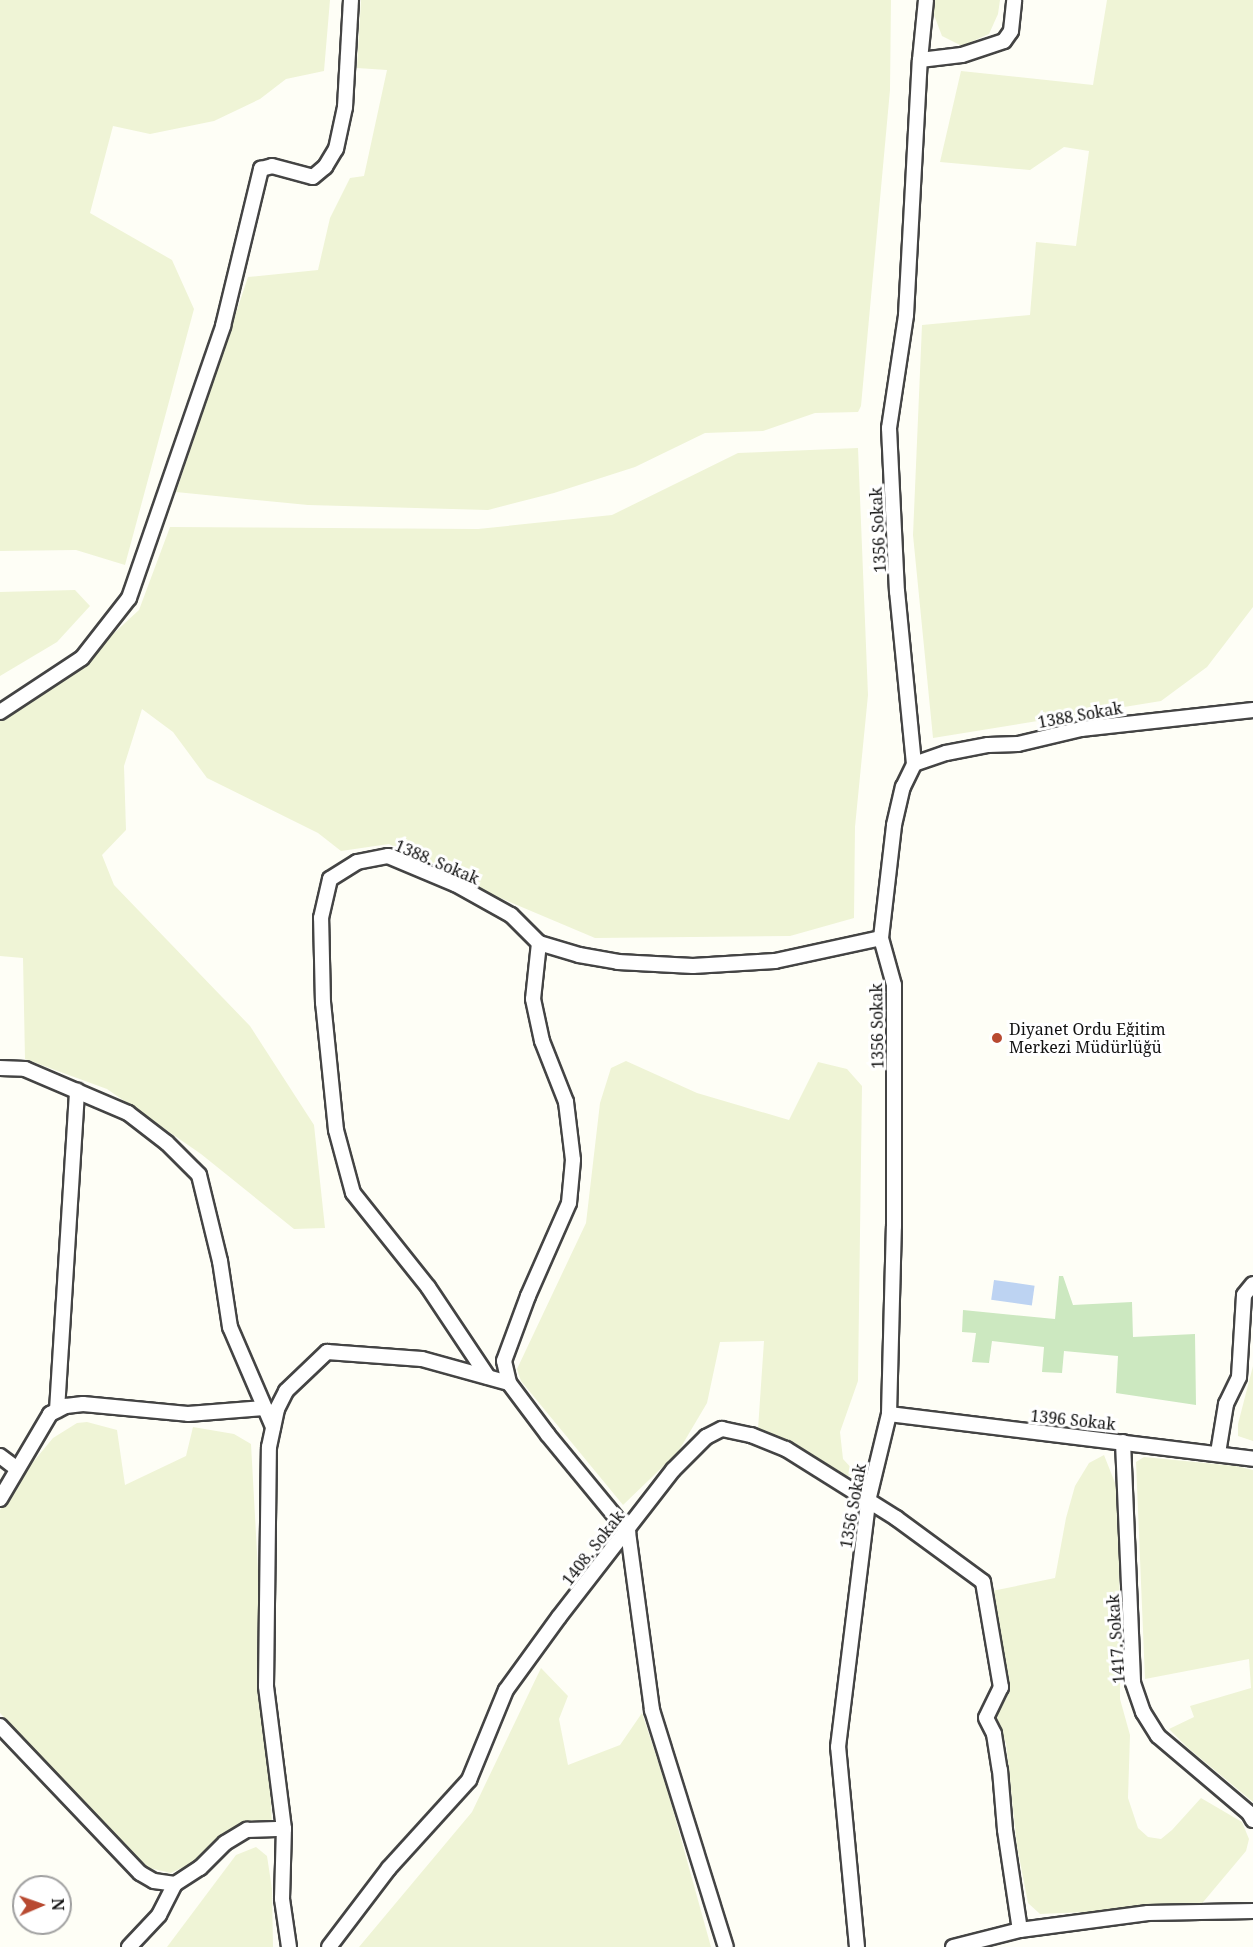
<!DOCTYPE html>
<meta charset="utf-8">
<style>
body{margin:0}
#map{position:relative;width:1253px;height:1947px;overflow:hidden;background:#fefef6;font-family:"Noto Serif",serif}
div>[style]{position:absolute}
.farmland>*{inset:0;background:#eff4d6}
.green>*{inset:0;background:#cce8c0}
.water>*{inset:0;background:#bdd3f2;transform-origin:0 0}
.roads{filter:drop-shadow(2px 0 #444) drop-shadow(-2px 0 #444) drop-shadow(0 2px #444) drop-shadow(0 -2px #444)}
.minor>*{height:14px;margin:-7px;padding:0 7px;transform-origin:7px;border-radius:7px;background:#fff}
.dots>*{width:16px;height:16px;translate:-50% -50%;box-sizing:border-box;border:3px solid #fff;border-radius:50%}
span{translate:-50% -50%;white-space:nowrap;text-align:center;line-height:1.15;-webkit-text-stroke:6px #fff;paint-order:stroke}
.street-label{font-size:16px;color:#111}
.poi-label{font-size:16px;color:#111}
.left{translate:0 -50%;text-align:left}
.north{position:absolute;left:12px;top:1875px;width:60px;height:60px;box-sizing:border-box;background:#fff;border:2px solid #a0a0a0;border-radius:50%;rotate:88deg;font-size:16px;font-weight:700;line-height:24px;text-align:center;color:#111}
.north::after{content:'';display:block;margin:auto;width:21px;height:27px;background:#b84a31;clip-path:polygon(50% 0,100% 100%,50% 72%,0 100%)}
</style>
<div id="map">
<div class="farmland">
<div style="clip-path:polygon(0 0,330px 0,324px 71px,286px 79px,260px 99px,214px 121px,150px 134px,113px 126px,90px 213px,172px 260px,194px 309px,125px 565px,76px 550px,0 551px)"></div>
<div style="clip-path:polygon(361px 0,891px 0,890px 90px,861px 406px,858px 412px,815px 413px,763px 431px,705px 433px,635px 467px,554px 493px,488px 510px,308px 505px,176px 492px,248px 277px,318px 270px,330px 218px,350px 178px,364px 176px,387px 70px,357px 68px)"></div>
<div style="clip-path:polygon(934px 0,1000px 0,998px 14px,989px 34px,962px 46px,942px 36px,934px 15px)"></div>
<div style="clip-path:polygon(1107px 0,1253px 0,1253px 607px,1207px 667px,1161px 701px,933px 738px,913px 535px,922px 325px,1030px 315px,1036px 242px,1076px 246px,1089px 151px,1064px 147px,1030px 170px,940px 162px,961px 71px,1093px 85px)"></div>
<div style="clip-path:polygon(858px 448px,868px 695px,855px 827px,854px 918px,790px 936px,595px 938px,491px 894px,389px 844px,341px 851px,318px 833px,207px 778px,173px 732px,142px 709px,124px 766px,126px 830px,102px 855px,114px 885px,250px 1026px,314px 1125px,325px 1228px,294px 1229px,201px 1154px,107px 1089px,25px 1059px,23px 958px,0 956px,0 721px,73px 671px,139px 610px,170px 527px,478px 529px,612px 515px,738px 453px)"></div>
<div style="clip-path:polygon(75px 590px,90px 606px,57px 642px,0 676px,0 592px)"></div>
<div style="clip-path:polygon(626px 1061px,697px 1093px,789px 1120px,818px 1062px,847px 1069px,862px 1086px,858px 1381px,840px 1432px,843px 1459px,856px 1473px,848px 1476px,758px 1429px,764px 1341px,720px 1342px,707px 1403px,678px 1452px,623px 1505px,521px 1381px,517px 1369px,586px 1223px,600px 1103px,611px 1068px)"></div>
<div style="clip-path:polygon(1253px 1366px,1253px 1441px,1238px 1436px,1238px 1424px)"></div>
<div style="clip-path:polygon(87px 1422px,117px 1430px,125px 1485px,186px 1456px,193px 1427px,234px 1434px,251px 1444px,272px 1823px,232px 1832px,198px 1860px,171px 1873px,145px 1867px,0 1713px,0 1510px,23px 1474px,53px 1438px,77px 1423px)"></div>
<div style="clip-path:polygon(1104px 1455px,1119px 1493px,1120px 1699px,1130px 1735px,1128px 1798px,1138px 1828px,1148px 1837px,1161px 1839px,1172px 1830px,1201px 1798px,1242px 1822px,1249px 1839px,1246px 1851px,1199px 1907px,1040px 1914px,1028px 1903px,1017px 1846px,1006px 1743px,996px 1724px,999px 1708px,1007px 1698px,992px 1591px,1055px 1578px,1066px 1518px,1075px 1486px,1089px 1463px)"></div>
<div style="clip-path:polygon(1144px 1457px,1236px 1466px,1253px 1470px,1253px 1802px,1188px 1748px,1169px 1729px,1194px 1717px,1190px 1706px,1251px 1688px,1249px 1659px,1145px 1679px,1136px 1462px)"></div>
<div style="clip-path:polygon(541px 1668px,568px 1696px,559px 1719px,568px 1765px,620px 1745px,642px 1713px,668px 1792px,711px 1947px,359px 1947px,472px 1812px)"></div>
<div style="clip-path:polygon(256px 1847px,267px 1856px,272px 1889px,273px 1947px,167px 1947px,236px 1855px)"></div>
</div>
<div class="green">
<div style="clip-path:polygon(1059px 1276px,1063px 1276px,1073px 1305px,1132px 1302px,1133px 1337px,1195px 1334px,1196px 1405px,1116px 1393px,1118px 1356px,1064px 1351px,1062px 1373px,1042px 1372px,1044px 1347px,992px 1341px,989px 1363px,972px 1362px,976px 1333px,962px 1332px,963px 1310px,1055px 1319px)"></div>
</div>
<div class="water">
<div style="left:994px;top:1280px;width:41px;height:20px;rotate:8deg"></div>
</div>
<div class="roads">
<div class="minor">
<div style="left:920px;top:60px;width:42px;rotate:-6.8deg"></div>
<div style="left:962px;top:55px;width:44px;rotate:-18.4deg"></div>
<div style="left:1004px;top:41px;width:12px;rotate:-55deg"></div>
<div style="left:1011px;top:31px;width:31px;rotate:-84deg"></div>
<div style="left:0;top:712px;width:98px;rotate:-33.4deg"></div>
<div style="left:82px;top:658px;width:76px;rotate:-51.9deg"></div>
<div style="left:129px;top:598px;width:288px;rotate:-70.9deg"></div>
<div style="left:223px;top:326px;width:162px;rotate:-76.4deg"></div>
<div style="left:261px;top:169px;width:11px;rotate:-15deg"></div>
<div style="left:272px;top:166px;width:42px;rotate:15deg"></div>
<div style="left:313px;top:177px;width:16px;rotate:-40deg"></div>
<div style="left:325px;top:167px;width:21px;rotate:-59deg"></div>
<div style="left:336px;top:149px;width:43px;rotate:-77.9deg"></div>
<div style="left:345px;top:107px;width:107px;rotate:-86.8deg"></div>
<div style="left:914px;top:764px;width:34px;rotate:-19deg"></div>
<div style="left:946px;top:753px;width:43px;rotate:-10.8deg"></div>
<div style="left:988px;top:745px;width:30px;rotate:-2deg"></div>
<div style="left:1018px;top:744px;width:65px;rotate:-13.4deg"></div>
<div style="left:1081px;top:729px;width:173px;rotate:-6.3deg"></div>
<div style="left:539px;top:943px;width:56px;rotate:96.1deg"></div>
<div style="left:533px;top:999px;width:43px;rotate:77.9deg"></div>
<div style="left:542px;top:1041px;width:66px;rotate:68.5deg"></div>
<div style="left:566px;top:1102px;width:58px;rotate:83.1deg"></div>
<div style="left:573px;top:1160px;width:43px;rotate:95.3deg"></div>
<div style="left:569px;top:1203px;width:102px;rotate:113.8deg"></div>
<div style="left:528px;top:1296px;width:69px;rotate:110.3deg"></div>
<div style="left:504px;top:1361px;width:23px;rotate:77deg"></div>
<div style="left:509px;top:1383px;width:65px;rotate:53.1deg"></div>
<div style="left:548px;top:1435px;width:126px;rotate:50.5deg"></div>
<div style="left:628px;top:1532px;width:180px;rotate:82.3deg"></div>
<div style="left:652px;top:1710px;width:248px;rotate:72.7deg"></div>
<div style="left:0;top:1068px;width:25px;rotate:2deg"></div>
<div style="left:25px;top:1069px;width:112px;rotate:23.1deg"></div>
<div style="left:128px;top:1113px;width:49px;rotate:37.6deg"></div>
<div style="left:167px;top:1143px;width:45px;rotate:45deg"></div>
<div style="left:199px;top:1175px;width:89px;rotate:76.3deg"></div>
<div style="left:220px;top:1261px;width:67px;rotate:81.4deg"></div>
<div style="left:230px;top:1327px;width:109px;rotate:66.7deg"></div>
<div style="left:488px;top:1377px;width:108px;rotate:-123.7deg"></div>
<div style="left:428px;top:1287px;width:120px;rotate:-128.6deg"></div>
<div style="left:353px;top:1193px;width:65px;rotate:-105.1deg"></div>
<div style="left:336px;top:1130px;width:128px;rotate:-95.8deg"></div>
<div style="left:323px;top:1003px;width:85px;rotate:-91.3deg"></div>
<div style="left:321px;top:918px;width:40px;rotate:-77deg"></div>
<div style="left:330px;top:879px;width:32px;rotate:-32deg"></div>
<div style="left:357px;top:862px;width:32px;rotate:-11deg"></div>
<div style="left:388px;top:856px;width:73px;rotate:22.7deg"></div>
<div style="left:455px;top:884px;width:64px;rotate:29deg"></div>
<div style="left:511px;top:915px;width:40px;rotate:45deg"></div>
<div style="left:539px;top:943px;width:42px;rotate:16.7deg"></div>
<div style="left:579px;top:955px;width:40px;rotate:10deg"></div>
<div style="left:618px;top:962px;width:75px;rotate:3.1deg"></div>
<div style="left:693px;top:966px;width:82px;rotate:-3.5deg"></div>
<div style="left:775px;top:961px;width:108px;rotate:-12.2deg"></div>
<div style="left:57px;top:1410px;width:320px;rotate:-86.4deg"></div>
<div style="left:889px;top:1414px;width:367px;rotate:7deg"></div>
<div style="left:1123px;top:1442px;width:241px;rotate:87.6deg"></div>
<div style="left:1133px;top:1683px;width:31px;rotate:71deg"></div>
<div style="left:1143px;top:1712px;width:28px;rotate:58deg"></div>
<div style="left:1158px;top:1736px;width:119px;rotate:40.2deg"></div>
<div style="left:1249px;top:1813px;width:8px;rotate:60deg"></div>
<div style="left:1218px;top:1453px;width:50px;rotate:-80.7deg"></div>
<div style="left:1226px;top:1404px;width:30px;rotate:-64deg"></div>
<div style="left:1239px;top:1377px;width:82px;rotate:-86.5deg"></div>
<div style="left:1244px;top:1295px;width:14px;rotate:-51deg"></div>
<div style="left:0;top:1456px;width:21px;rotate:37deg"></div>
<div style="left:0;top:1499px;width:99px;rotate:-59.5deg"></div>
<div style="left:50px;top:1414px;width:18px;rotate:-27deg"></div>
<div style="left:66px;top:1406px;width:17px;rotate:-7deg"></div>
<div style="left:83px;top:1404px;width:105px;rotate:5.4deg"></div>
<div style="left:188px;top:1414px;width:76px;rotate:-4.5deg"></div>
<div style="left:0;top:1726px;width:203px;rotate:46.4deg"></div>
<div style="left:140px;top:1873px;width:16px;rotate:30deg"></div>
<div style="left:154px;top:1881px;width:21px;rotate:8deg"></div>
<div style="left:175px;top:1884px;width:30px;rotate:-33deg"></div>
<div style="left:200px;top:1868px;width:35px;rotate:-45deg"></div>
<div style="left:225px;top:1843px;width:26px;rotate:-31deg"></div>
<div style="left:247px;top:1830px;width:37px;rotate:-2deg"></div>
<div style="left:129px;top:1947px;width:44px;rotate:-46.8deg"></div>
<div style="left:159px;top:1915px;width:35px;rotate:-63deg"></div>
<div style="left:289px;top:1947px;width:49px;rotate:-98.3deg"></div>
<div style="left:282px;top:1899px;width:70px;rotate:-88.4deg"></div>
<div style="left:284px;top:1829px;width:144px;rotate:-97.2deg"></div>
<div style="left:266px;top:1686px;width:239px;rotate:-89.3deg"></div>
<div style="left:269px;top:1447px;width:39px;rotate:-78deg"></div>
<div style="left:277px;top:1409px;width:20px;rotate:-63deg"></div>
<div style="left:286px;top:1391px;width:57px;rotate:-43.6deg"></div>
<div style="left:327px;top:1352px;width:95px;rotate:4.2deg"></div>
<div style="left:422px;top:1359px;width:90px;rotate:15.4deg"></div>
<div style="left:329px;top:1947px;width:99px;rotate:-52.8deg"></div>
<div style="left:389px;top:1868px;width:119px;rotate:-47.7deg"></div>
<div style="left:469px;top:1780px;width:97px;rotate:-67.7deg"></div>
<div style="left:506px;top:1690px;width:90px;rotate:-54deg"></div>
<div style="left:559px;top:1617px;width:186px;rotate:-52.2deg"></div>
<div style="left:673px;top:1470px;width:47px;rotate:-45deg"></div>
<div style="left:706px;top:1437px;width:18px;rotate:-27deg"></div>
<div style="left:722px;top:1429px;width:30px;rotate:12deg"></div>
<div style="left:751px;top:1435px;width:38px;rotate:22deg"></div>
<div style="left:786px;top:1449px;width:130px;rotate:32.1deg"></div>
<div style="left:896px;top:1518px;width:108px;rotate:36.3deg"></div>
<div style="left:983px;top:1582px;width:107px;rotate:80.3deg"></div>
<div style="left:1001px;top:1687px;width:34px;rotate:116deg"></div>
<div style="left:986px;top:1718px;width:18px;rotate:63deg"></div>
<div style="left:994px;top:1734px;width:36px;rotate:81deg"></div>
<div style="left:1000px;top:1770px;width:60px;rotate:85.2deg"></div>
<div style="left:1005px;top:1830px;width:101px;rotate:81.5deg"></div>
<div style="left:857px;top:1947px;width:201px;rotate:-95.4deg"></div>
<div style="left:838px;top:1747px;width:248px;rotate:-83deg"></div>
<div style="left:868px;top:1501px;width:89px;rotate:-76.4deg"></div>
<div style="left:889px;top:1414px;width:188px;rotate:-88.5deg"></div>
<div style="left:894px;top:1226px;width:241px;rotate:-90deg"></div>
<div style="left:894px;top:985px;width:49px;rotate:-105.5deg"></div>
<div style="left:881px;top:938px;width:114px;rotate:-83.4deg"></div>
<div style="left:894px;top:825px;width:39px;rotate:-77deg"></div>
<div style="left:903px;top:787px;width:25px;rotate:-64deg"></div>
<div style="left:914px;top:764px;width:173px;rotate:-95.6deg"></div>
<div style="left:897px;top:592px;width:164px;rotate:-92.8deg"></div>
<div style="left:889px;top:428px;width:114px;rotate:-81.4deg"></div>
<div style="left:906px;top:315px;width:255px;rotate:-86.9deg"></div>
<div style="left:920px;top:60px;width:60px;rotate:-84.3deg"></div>
<div style="left:953px;top:1947px;width:69px;rotate:-14.2deg"></div>
<div style="left:1020px;top:1930px;width:129px;rotate:-7.6deg"></div>
<div style="left:1148px;top:1913px;width:105px;rotate:-1.1deg"></div>
</div>
</div>
<div class="dots">
<div style="left:997px;top:1038px;background:#b84a31"></div>
</div>
<div class="street-label">
<span style="left:878px;top:530px;rotate:-93deg">1356 Sokak</span>
<span style="left:1080px;top:715px;rotate:-10deg">1388 Sokak</span>
<span style="left:437px;top:862px;rotate:23deg">1388. Sokak</span>
<span style="left:877px;top:1026px;rotate:-91deg">1356 Sokak</span>
<span style="left:1073px;top:1420px;rotate:6deg">1396 Sokak</span>
<span style="left:853px;top:1506px;rotate:-80deg">1356 Sokak</span>
<span style="left:593px;top:1548px;rotate:-52deg">1408. Sokak</span>
<span style="left:1116px;top:1639px;rotate:-94deg">1417. Sokak</span>
</div>
<div class="poi-label">
<span class="left" style="left:1009px;top:1038px">Diyanet Ordu Eğitim<br>Merkezi Müdürlüğü</span>
</div>
<div class="north">N</div>
</div>
